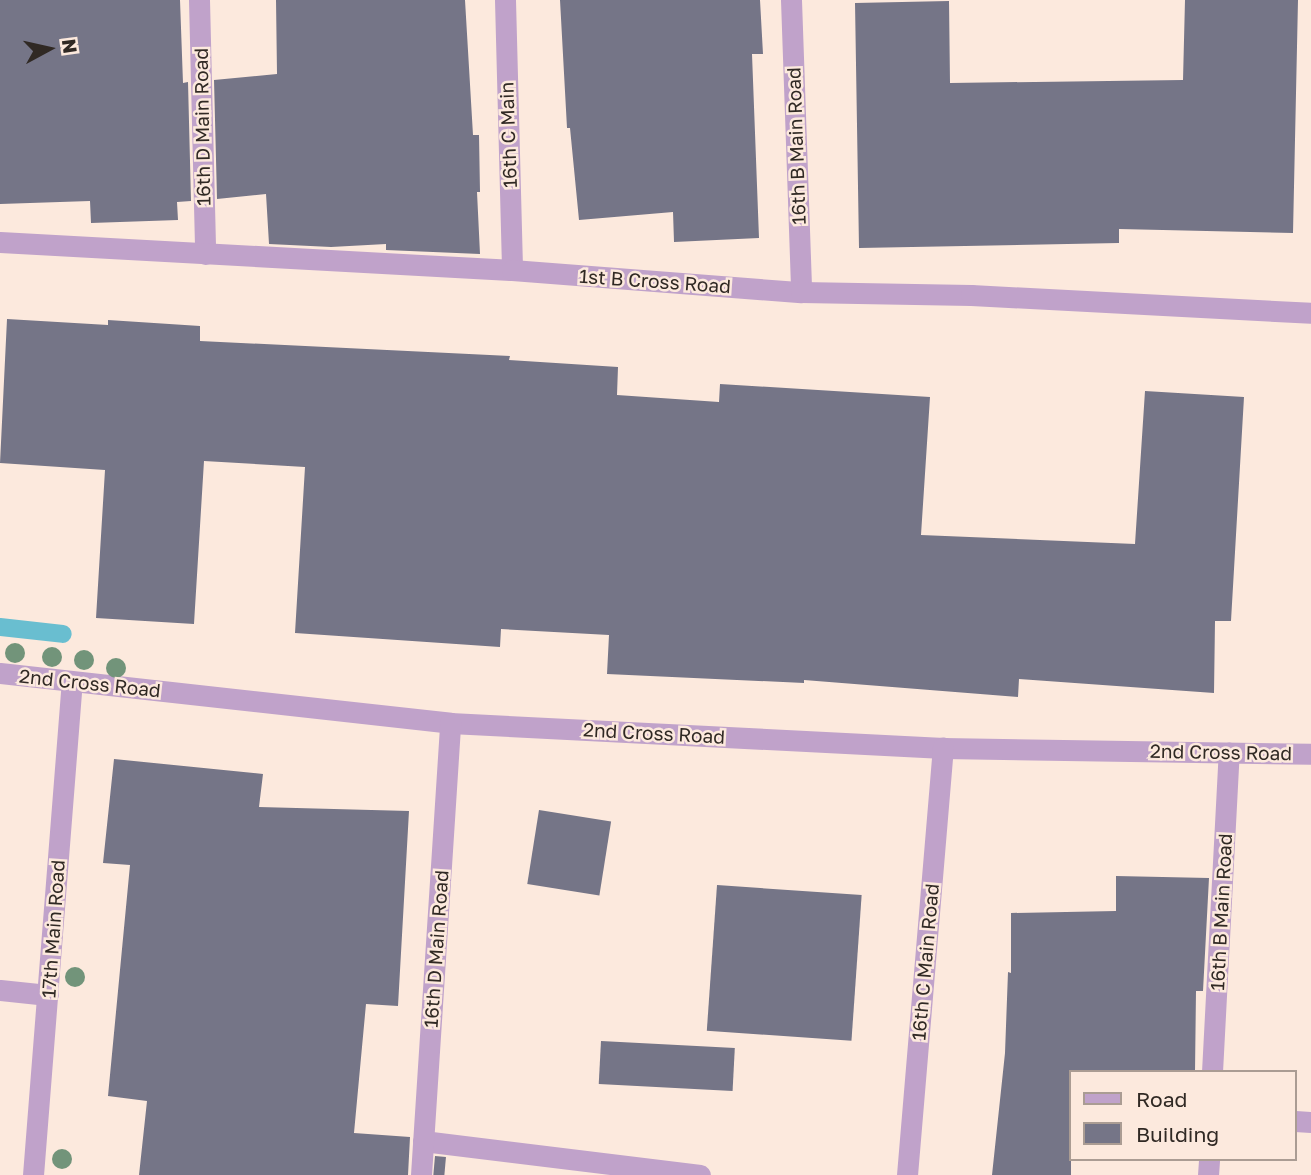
<!DOCTYPE html>
<style>
body{margin:0}
#map{position:relative;width:1311px;height:1175px;overflow:hidden;background:#fce9dd;font-family:"Golos Text",sans-serif}
div>[style]{position:absolute}
.stream>*{height:18px;margin:-9px;padding:0 9px;transform-origin:9px;border-radius:9px;background:#69bed0}
.building>*{inset:0;background:#757587;transform-origin:0 0}
.service>*{height:21px;margin:-10.5px;padding:0 10.5px;transform-origin:10.5px;border-radius:10.5px;background:#c0a2ca}
.minor>*{height:21px;margin:-10.5px;padding:0 10.5px;transform-origin:10.5px;border-radius:10.5px;background:#c0a2ca}
.trees>*{width:20px;height:20px;margin:-10px;border-radius:50%;background:#72947a}
span{translate:-50% -50%;white-space:nowrap;text-align:center;line-height:1.15;-webkit-text-stroke:5px #fce9dd;paint-order:stroke}
.street-label{font-size:19px;color:#302924}
.legend{position:absolute;left:1069px;top:1070px;width:228px;height:91px;box-sizing:border-box;background:#fce9dd;border:2px solid #aa9c93;margin:0;padding:9px 12px;list-style:none;font-size:21px;color:#302924}
.legend li{display:flex;align-items:center;gap:14px;height:35px}
.legend b{width:35px;border:2px solid #aa9c93}
.north{position:absolute;left:14px;top:14px;width:70px;height:70px;-webkit-text-stroke:5px #fce9dd;paint-order:stroke;rotate:82deg;font-size:19px;font-weight:700;line-height:28px;text-align:center;color:#302924}
.north::after{content:'';display:block;margin:auto;width:24px;height:32px;background:#302924;clip-path:polygon(50% 0,100% 100%,50% 72%,0 100%)}
</style>
<div id="map">
<div class="stream">
<div style="left:0;top:627px;width:63px;rotate:6.3deg"></div>
</div>
<div class="building">
<div style="clip-path:polygon(0 0,180px 0,183px 83px,188px 82px,191px 201px,177px 202px,178px 220px,91px 223px,90px 201px,0 204px)"></div>
<div style="clip-path:polygon(276px 0,465px 0,473px 135px,479px 135px,480px 192px,477px 192px,480px 254px,386px 250px,386px 244px,331px 247px,269px 244px,266px 194px,217px 199px,214px 80px,277px 74px)"></div>
<div style="clip-path:polygon(560px 0,760px 0,763px 54px,752px 54px,759px 238px,674px 242px,673px 212px,579px 220px,570px 128px,567px 128px)"></div>
<div style="clip-path:polygon(1185px 0,1298px 0,1293px 233px,1119px 229px,1119px 243px,859px 248px,855px 3px,949px 1px,950px 83px,1183px 80px)"></div>
<div style="clip-path:polygon(7px 319px,108px 325px,108px 320px,200px 326px,200px 341px,510px 356px,509px 360px,618px 367px,617px 395px,719px 402px,720px 384px,930px 397px,921px 535px,1135px 544px,1145px 391px,1244px 397px,1231px 621px,1215px 621px,1214px 693px,1019px 679px,1018px 697px,804px 680px,804px 683px,607px 674px,609px 635px,501px 629px,500px 647px,295px 633px,305px 467px,204px 461px,194px 624px,96px 618px,105px 470px,0 463px)"></div>
<div style="clip-path:polygon(114px 759px,263px 774px,259px 807px,409px 811px,398px 1006px,366px 1004px,354px 1133px,410px 1137px,408px 1175px,139px 1175px,147px 1101px,108px 1096px,130px 865px,103px 863px)"></div>
<div style="left:539px;top:810px;width:73px;height:75px;rotate:9deg"></div>
<div style="clip-path:polygon(1116px 876px,1209px 878px,1203px 991px,1196px 991px,1195px 1072px,1071px 1072px,1071px 1175px,992px 1175px,1005px 1053px,1008px 972px,1011px 973px,1011px 913px,1116px 911px)"></div>
<div style="left:717px;top:885px;width:145px;height:146px;rotate:4deg"></div>
<div style="left:601px;top:1041px;width:134px;height:43px;rotate:3deg"></div>
<div style="left:435px;top:1156px;width:11px;height:19px;rotate:5deg"></div>
</div>
<div class="service">
<div style="left:423px;top:1141px;width:279px;rotate:7deg"></div>
</div>
<div class="minor">
<div style="left:199px;top:0;width:254px;rotate:88.6deg"></div>
<div style="left:505px;top:0;width:270px;rotate:88.5deg"></div>
<div style="left:791px;top:0;width:292px;rotate:88deg"></div>
<div style="left:0;top:242px;width:513px;rotate:3.13deg"></div>
<div style="left:512px;top:270px;width:290px;rotate:4.4deg"></div>
<div style="left:801px;top:292px;width:170px;rotate:1deg"></div>
<div style="left:971px;top:295px;width:340px;rotate:3deg"></div>
<div style="left:0;top:673px;width:453px;rotate:6.3deg"></div>
<div style="left:450px;top:723px;width:494px;rotate:2.9deg"></div>
<div style="left:943px;top:748px;width:368px;rotate:0.9deg"></div>
<div style="left:0;top:990px;width:48px;rotate:5.9deg"></div>
<div style="left:1212px;top:1072px;width:320px;rotate:-87deg"></div>
<div style="left:1295px;top:1121px;width:16px;rotate:4deg"></div>
<div style="left:33px;top:1175px;width:495px;rotate:-85.5deg"></div>
<div style="left:421px;top:1175px;width:453px;rotate:-86.3deg"></div>
<div style="left:907px;top:1175px;width:429px;rotate:-85.2deg"></div>
<div style="left:1208px;top:1175px;width:16px;rotate:-86deg"></div>
</div>
<div class="trees">
<div style="left:15px;top:653px"></div>
<div style="left:52px;top:657px"></div>
<div style="left:84px;top:660px"></div>
<div style="left:116px;top:668px"></div>
<div style="left:75px;top:977px"></div>
<div style="left:62px;top:1159px"></div>
</div>
<div class="street-label">
<span style="left:202px;top:127px;rotate:-91deg">16th D Main Road</span>
<span style="left:508px;top:135px;rotate:-92deg">16th C Main</span>
<span style="left:796px;top:146px;rotate:-92deg">16th B Main Road</span>
<span style="left:655px;top:281px;rotate:4deg">1st B Cross Road</span>
<span style="left:90px;top:683px;rotate:6deg">2nd Cross Road</span>
<span style="left:654px;top:733px;rotate:3deg">2nd Cross Road</span>
<span style="left:1221px;top:752px;rotate:1deg">2nd Cross Road</span>
<span style="left:1221px;top:912px;rotate:-87deg">16th B Main Road</span>
<span style="left:53px;top:929px;rotate:-86deg">17th Main Road</span>
<span style="left:436px;top:949px;rotate:-86deg">16th D Main Road</span>
<span style="left:925px;top:962px;rotate:-85deg">16th C Main Road</span>
</div>
<ul class="legend">
<li><b style="height:9px;background:#c0a2ca"></b>Road</li>
<li><b style="height:19px;background:#757587"></b>Building</li>
</ul>
<div class="north">N</div>
</div>
